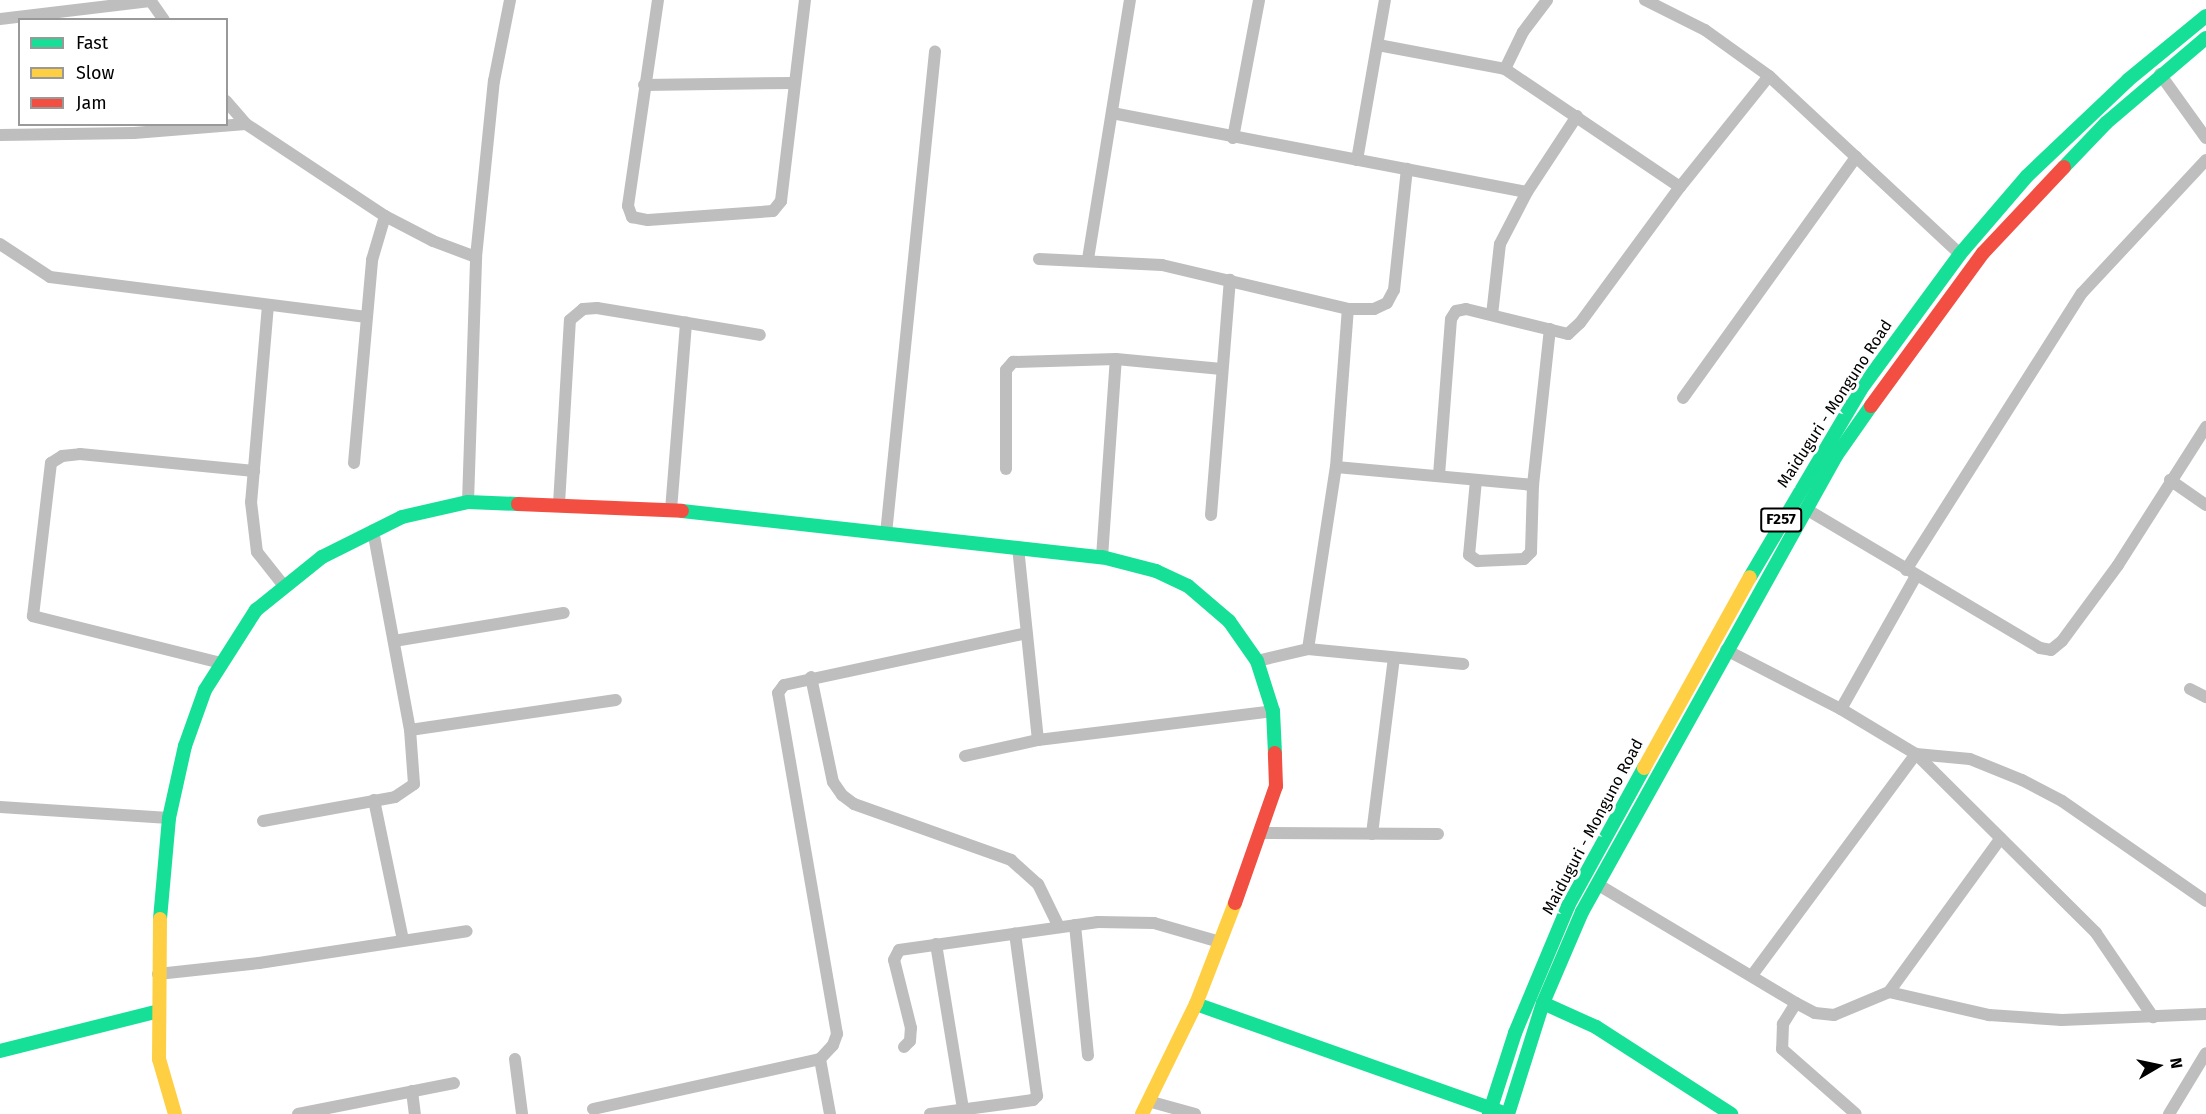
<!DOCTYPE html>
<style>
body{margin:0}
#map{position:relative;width:2206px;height:1114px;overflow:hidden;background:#fff;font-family:"Fira Sans",sans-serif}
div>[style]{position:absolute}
.street>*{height:12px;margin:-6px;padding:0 6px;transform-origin:6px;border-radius:6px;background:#bebebe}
.fast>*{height:14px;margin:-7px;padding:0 7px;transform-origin:7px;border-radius:7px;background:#16e098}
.slow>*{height:14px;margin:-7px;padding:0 7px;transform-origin:7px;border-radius:7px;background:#ffcf43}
.jam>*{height:14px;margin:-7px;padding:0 7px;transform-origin:7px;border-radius:7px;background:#f24e42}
span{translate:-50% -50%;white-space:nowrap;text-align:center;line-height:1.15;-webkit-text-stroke:6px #fff;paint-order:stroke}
.shield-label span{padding:2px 4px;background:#fff;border:2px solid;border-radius:4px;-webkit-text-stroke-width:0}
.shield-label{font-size:15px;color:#000;font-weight:700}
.street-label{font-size:16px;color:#000}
.legend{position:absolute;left:18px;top:18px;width:210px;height:108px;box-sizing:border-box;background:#fff;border:2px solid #999;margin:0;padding:8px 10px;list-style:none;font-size:18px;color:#000}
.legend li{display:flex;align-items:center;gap:12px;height:30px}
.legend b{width:30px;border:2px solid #999}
.north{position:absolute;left:2128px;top:1036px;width:60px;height:60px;-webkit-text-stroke:4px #fff;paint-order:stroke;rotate:81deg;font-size:16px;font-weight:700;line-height:24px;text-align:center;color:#000}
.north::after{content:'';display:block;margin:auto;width:21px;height:27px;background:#000;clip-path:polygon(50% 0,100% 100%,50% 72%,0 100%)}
</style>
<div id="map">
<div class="street">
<div style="left:150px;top:0;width:24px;rotate:55deg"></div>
<div style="left:658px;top:0;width:208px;rotate:98.3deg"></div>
<div style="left:628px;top:206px;width:12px;rotate:70deg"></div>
<div style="left:632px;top:217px;width:16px;rotate:11deg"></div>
<div style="left:648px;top:220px;width:125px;rotate:-4.1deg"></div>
<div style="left:773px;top:211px;width:13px;rotate:-51deg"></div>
<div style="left:781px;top:201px;width:202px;rotate:-83.2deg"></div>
<div style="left:1645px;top:0;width:67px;rotate:26.6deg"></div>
<div style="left:1705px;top:30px;width:79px;rotate:35.7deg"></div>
<div style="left:1769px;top:76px;width:261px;rotate:43deg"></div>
<div style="left:0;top:19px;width:151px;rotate:-6.8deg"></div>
<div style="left:1378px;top:45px;width:129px;rotate:10.7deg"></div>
<div style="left:1505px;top:69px;width:211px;rotate:34deg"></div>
<div style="left:1505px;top:69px;width:41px;rotate:-64.1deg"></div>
<div style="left:1523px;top:32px;width:40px;rotate:-53deg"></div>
<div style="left:2160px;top:74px;width:79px;rotate:54.3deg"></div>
<div style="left:644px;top:85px;width:150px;rotate:-0.8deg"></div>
<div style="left:226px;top:101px;width:30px;rotate:49deg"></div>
<div style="left:246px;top:124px;width:167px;rotate:33.5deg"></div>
<div style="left:385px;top:216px;width:54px;rotate:27.5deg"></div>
<div style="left:433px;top:241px;width:46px;rotate:20.4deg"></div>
<div style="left:1112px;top:113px;width:422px;rotate:10.8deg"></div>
<div style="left:0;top:135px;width:134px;rotate:-0.9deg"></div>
<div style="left:134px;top:133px;width:112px;rotate:-4.6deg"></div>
<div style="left:1233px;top:138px;width:140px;rotate:-79.3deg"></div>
<div style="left:1357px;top:160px;width:162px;rotate:-80.1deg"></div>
<div style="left:0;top:244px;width:60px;rotate:33.4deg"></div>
<div style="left:50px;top:277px;width:319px;rotate:7.2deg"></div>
<div style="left:1039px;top:259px;width:123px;rotate:2.8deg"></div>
<div style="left:1162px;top:265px;width:191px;rotate:13.3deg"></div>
<div style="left:1348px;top:309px;width:26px"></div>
<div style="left:1374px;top:309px;width:14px;rotate:-25deg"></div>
<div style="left:1387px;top:303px;width:15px;rotate:-62deg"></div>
<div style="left:1394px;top:290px;width:122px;rotate:-83.9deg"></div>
<div style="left:1088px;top:259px;width:262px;rotate:-80.8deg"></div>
<div style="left:268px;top:305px;width:198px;rotate:94.9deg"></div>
<div style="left:251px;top:502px;width:50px;rotate:83.2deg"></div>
<div style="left:257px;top:552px;width:43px;rotate:51.5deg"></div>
<div style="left:1492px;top:315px;width:71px;rotate:-83.6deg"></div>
<div style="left:1500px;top:244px;width:59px;rotate:-62.6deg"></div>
<div style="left:1527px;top:192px;width:91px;rotate:-56.7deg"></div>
<div style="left:1683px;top:398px;width:297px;rotate:-54.3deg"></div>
<div style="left:354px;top:463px;width:204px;rotate:-84.9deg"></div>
<div style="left:372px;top:260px;width:46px;rotate:-73.5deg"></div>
<div style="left:1336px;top:467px;width:198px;rotate:5.2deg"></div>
<div style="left:1006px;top:469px;width:99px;rotate:-90deg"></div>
<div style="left:1006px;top:370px;width:11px;rotate:-49deg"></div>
<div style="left:1013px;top:362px;width:103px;rotate:-1.7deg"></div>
<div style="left:1116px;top:359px;width:106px;rotate:5.4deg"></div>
<div style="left:1439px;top:475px;width:156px;rotate:-85.6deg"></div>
<div style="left:1451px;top:319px;width:9px;rotate:-58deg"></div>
<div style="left:1456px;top:311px;width:10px;rotate:-11deg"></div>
<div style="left:1466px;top:309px;width:105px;rotate:13.8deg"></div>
<div style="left:1568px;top:334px;width:16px;rotate:-43deg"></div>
<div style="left:1580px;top:323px;width:169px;rotate:-53.7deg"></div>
<div style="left:1680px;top:187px;width:142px;rotate:-51.3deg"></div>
<div style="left:1476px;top:480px;width:75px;rotate:95.3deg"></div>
<div style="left:1469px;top:555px;width:11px;rotate:34deg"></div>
<div style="left:1478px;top:561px;width:46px;rotate:-2.5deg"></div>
<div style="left:1524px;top:559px;width:10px;rotate:-45deg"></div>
<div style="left:1531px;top:552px;width:67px;rotate:-88.3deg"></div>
<div style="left:1533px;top:485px;width:157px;rotate:-83.8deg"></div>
<div style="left:2170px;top:480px;width:44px;rotate:34.8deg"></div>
<div style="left:468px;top:502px;width:245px;rotate:-88.1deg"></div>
<div style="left:476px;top:257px;width:177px;rotate:-84.2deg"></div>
<div style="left:494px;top:81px;width:83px;rotate:-78.8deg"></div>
<div style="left:559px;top:504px;width:184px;rotate:-86.6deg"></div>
<div style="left:570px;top:320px;width:17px;rotate:-40deg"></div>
<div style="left:583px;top:309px;width:14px;rotate:-4deg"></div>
<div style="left:597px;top:308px;width:165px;rotate:9.4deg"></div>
<div style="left:1806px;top:509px;width:272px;rotate:30.7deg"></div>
<div style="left:2040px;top:648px;width:11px;rotate:10deg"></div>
<div style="left:2051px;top:650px;width:14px;rotate:-39deg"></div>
<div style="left:2062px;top:641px;width:94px;rotate:-53.6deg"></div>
<div style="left:2118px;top:565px;width:164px;rotate:-57.5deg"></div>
<div style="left:671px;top:510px;width:188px;rotate:-85.4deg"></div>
<div style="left:1211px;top:515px;width:236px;rotate:-85.4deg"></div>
<div style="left:886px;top:534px;width:485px;rotate:-84.2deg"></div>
<div style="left:1018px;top:547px;width:194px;rotate:84.1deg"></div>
<div style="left:1102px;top:557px;width:198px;rotate:-86deg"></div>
<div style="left:1906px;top:570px;width:328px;rotate:-57.6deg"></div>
<div style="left:2082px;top:293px;width:182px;rotate:-47deg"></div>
<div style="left:394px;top:641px;width:172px;rotate:-9.4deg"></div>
<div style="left:1308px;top:649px;width:184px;rotate:-81.3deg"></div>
<div style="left:1336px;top:467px;width:158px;rotate:-85.7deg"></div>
<div style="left:1726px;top:650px;width:129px;rotate:27.2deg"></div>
<div style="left:1841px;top:709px;width:87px;rotate:31deg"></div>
<div style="left:1916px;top:754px;width:254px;rotate:44.8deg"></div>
<div style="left:2096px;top:933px;width:102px;rotate:55.8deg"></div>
<div style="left:1257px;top:661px;width:52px;rotate:-13.2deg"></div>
<div style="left:1308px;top:649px;width:156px;rotate:5.5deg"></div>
<div style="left:221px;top:663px;width:194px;rotate:-166deg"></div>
<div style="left:33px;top:616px;width:154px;rotate:-83.3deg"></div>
<div style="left:51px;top:463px;width:13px;rotate:-32deg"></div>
<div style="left:62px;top:456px;width:18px;rotate:-6deg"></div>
<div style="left:80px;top:454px;width:175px;rotate:5.6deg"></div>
<div style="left:811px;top:677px;width:107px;rotate:78.2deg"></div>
<div style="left:833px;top:782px;width:16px;rotate:55deg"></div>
<div style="left:842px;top:795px;width:15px;rotate:37deg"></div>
<div style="left:854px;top:804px;width:167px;rotate:19.6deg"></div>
<div style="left:1011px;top:860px;width:36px;rotate:42deg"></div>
<div style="left:1038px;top:884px;width:48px;rotate:64deg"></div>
<div style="left:2190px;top:689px;width:18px;rotate:27deg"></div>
<div style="left:1841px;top:709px;width:153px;rotate:-60.6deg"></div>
<div style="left:410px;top:730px;width:208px;rotate:-8.3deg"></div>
<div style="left:1916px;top:754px;width:54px;rotate:5.3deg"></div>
<div style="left:1970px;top:759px;width:56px;rotate:22deg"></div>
<div style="left:2022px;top:780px;width:45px;rotate:27.7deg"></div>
<div style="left:2062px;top:801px;width:175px;rotate:34.8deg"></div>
<div style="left:965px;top:756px;width:75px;rotate:-12.4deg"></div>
<div style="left:1038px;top:740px;width:237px;rotate:-7deg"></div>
<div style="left:374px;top:800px;width:143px;rotate:78.3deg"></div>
<div style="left:0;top:807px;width:169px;rotate:3.7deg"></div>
<div style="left:263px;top:821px;width:134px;rotate:-10.3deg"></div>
<div style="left:395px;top:797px;width:23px;rotate:-34deg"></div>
<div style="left:414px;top:784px;width:54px;rotate:-94.2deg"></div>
<div style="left:410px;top:730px;width:203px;rotate:-100.5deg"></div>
<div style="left:1262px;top:833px;width:176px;rotate:0.3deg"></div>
<div style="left:1372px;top:834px;width:177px;rotate:-82.9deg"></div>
<div style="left:1597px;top:884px;width:232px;rotate:30.9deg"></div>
<div style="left:1796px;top:1003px;width:21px;rotate:28deg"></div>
<div style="left:1815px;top:1013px;width:19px;rotate:6deg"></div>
<div style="left:1834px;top:1015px;width:60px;rotate:-22.7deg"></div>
<div style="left:1889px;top:992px;width:190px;rotate:-54deg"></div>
<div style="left:1075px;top:925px;width:131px;rotate:84.3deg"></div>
<div style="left:936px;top:944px;width:167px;rotate:80.7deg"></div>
<div style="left:158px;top:974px;width:102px;rotate:-6.2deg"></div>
<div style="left:259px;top:963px;width:210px;rotate:-8.7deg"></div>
<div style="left:1753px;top:974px;width:274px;rotate:-53.5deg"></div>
<div style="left:1889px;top:992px;width:103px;rotate:13deg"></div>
<div style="left:1989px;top:1015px;width:73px;rotate:3.9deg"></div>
<div style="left:2062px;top:1020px;width:144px;rotate:-2.4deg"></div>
<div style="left:1796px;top:1003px;width:25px;rotate:122deg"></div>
<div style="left:1783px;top:1024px;width:25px;rotate:92deg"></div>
<div style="left:1782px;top:1049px;width:98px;rotate:41.3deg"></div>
<div style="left:904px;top:1047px;width:8px;rotate:-45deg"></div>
<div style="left:910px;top:1041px;width:13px;rotate:-86deg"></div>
<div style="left:911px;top:1028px;width:70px;rotate:-104deg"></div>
<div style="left:894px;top:960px;width:11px;rotate:-63deg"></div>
<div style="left:899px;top:950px;width:201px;rotate:-8deg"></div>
<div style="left:1098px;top:922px;width:56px;rotate:1deg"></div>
<div style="left:1154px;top:923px;width:69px;rotate:16.1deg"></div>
<div style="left:515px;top:1059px;width:55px;rotate:82.7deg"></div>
<div style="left:820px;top:1059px;width:56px;rotate:79.7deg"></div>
<div style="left:412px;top:1091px;width:23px;rotate:83deg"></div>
<div style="left:1148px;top:1101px;width:49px;rotate:15.5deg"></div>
<div style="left:593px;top:1109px;width:232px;rotate:-12.4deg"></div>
<div style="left:820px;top:1059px;width:19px;rotate:-47deg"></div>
<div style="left:833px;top:1045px;width:12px;rotate:-70deg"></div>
<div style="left:837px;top:1034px;width:346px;rotate:-99.8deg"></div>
<div style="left:778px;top:693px;width:10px;rotate:-53deg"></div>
<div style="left:784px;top:685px;width:248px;rotate:-12.1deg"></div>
<div style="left:298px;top:1114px;width:159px;rotate:-11.2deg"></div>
<div style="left:930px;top:1114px;width:104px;rotate:-7.7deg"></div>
<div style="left:1033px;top:1100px;width:6px;rotate:-45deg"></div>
<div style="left:1037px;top:1096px;width:164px;rotate:-97.7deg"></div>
<div style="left:2169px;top:1114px;width:71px;rotate:-58.8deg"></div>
</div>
<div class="fast">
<div style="left:2064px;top:167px;width:61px;rotate:-46.3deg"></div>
<div style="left:2106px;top:123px;width:131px;rotate:-40.4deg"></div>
<div style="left:682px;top:511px;width:423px;rotate:6.3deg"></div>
<div style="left:1102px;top:557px;width:56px;rotate:14.5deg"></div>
<div style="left:1156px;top:571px;width:35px;rotate:25deg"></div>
<div style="left:1188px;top:586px;width:54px;rotate:40.5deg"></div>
<div style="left:1229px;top:621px;width:49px;rotate:55deg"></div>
<div style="left:1257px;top:661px;width:52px;rotate:72.3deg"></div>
<div style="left:1273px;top:711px;width:42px;rotate:87.3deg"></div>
<div style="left:1750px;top:577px;width:218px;rotate:-59.4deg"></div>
<div style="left:1861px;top:389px;width:167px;rotate:-53.7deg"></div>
<div style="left:1960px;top:254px;width:103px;rotate:-49.3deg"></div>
<div style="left:2027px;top:176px;width:139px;rotate:-43.5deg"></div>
<div style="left:2128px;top:80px;width:101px;rotate:-39.4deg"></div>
<div style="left:160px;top:919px;width:101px;rotate:-84.9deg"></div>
<div style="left:169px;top:818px;width:74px;rotate:-77.5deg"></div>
<div style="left:185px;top:746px;width:59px;rotate:-70.3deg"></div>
<div style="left:205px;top:690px;width:95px;rotate:-57.5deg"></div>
<div style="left:256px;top:610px;width:85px;rotate:-38.8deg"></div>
<div style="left:322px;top:557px;width:89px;rotate:-26.6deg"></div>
<div style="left:402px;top:517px;width:68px;rotate:-12.8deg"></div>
<div style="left:468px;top:502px;width:50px;rotate:2.3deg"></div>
<div style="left:1543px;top:1003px;width:58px;rotate:24.4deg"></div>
<div style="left:1596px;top:1027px;width:161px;rotate:32.8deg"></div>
<div style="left:1196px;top:1004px;width:324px;rotate:19.5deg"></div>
<div style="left:0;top:1051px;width:164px;rotate:-14.1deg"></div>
<div style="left:1489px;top:1114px;width:85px;rotate:-72.2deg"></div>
<div style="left:1515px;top:1033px;width:138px;rotate:-67.3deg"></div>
<div style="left:1568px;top:906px;width:158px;rotate:-61.2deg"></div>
<div style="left:1508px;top:1114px;width:116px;rotate:-72.5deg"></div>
<div style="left:1543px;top:1003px;width:99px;rotate:-66.8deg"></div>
<div style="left:1582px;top:912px;width:522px;rotate:-60.88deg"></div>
<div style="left:1836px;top:456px;width:61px;rotate:-55deg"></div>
</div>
<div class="slow">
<div style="left:1644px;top:768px;width:218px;rotate:-61deg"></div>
<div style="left:160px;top:919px;width:140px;rotate:90.4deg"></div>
<div style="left:159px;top:1059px;width:57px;rotate:73.8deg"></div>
<div style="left:1142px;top:1114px;width:123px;rotate:-63.9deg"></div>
<div style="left:1196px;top:1004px;width:108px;rotate:-68.9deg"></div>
</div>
<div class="jam">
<div style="left:1871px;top:406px;width:190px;rotate:-53.8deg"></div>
<div style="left:1983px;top:253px;width:118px;rotate:-46.7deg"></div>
<div style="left:518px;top:504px;width:164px;rotate:2.4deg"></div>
<div style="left:1235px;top:903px;width:124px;rotate:-70.7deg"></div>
<div style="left:1276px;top:786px;width:33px;rotate:-92deg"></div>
</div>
<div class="shield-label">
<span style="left:1781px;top:520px">F257</span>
</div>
<div class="street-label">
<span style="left:1835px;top:404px;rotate:-57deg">Maiduguri - Monguno Road</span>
<span style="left:1593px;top:827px;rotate:-62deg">Maiduguri - Monguno Road</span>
</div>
<ul class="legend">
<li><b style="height:8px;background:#16e098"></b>Fast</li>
<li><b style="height:8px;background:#ffcf43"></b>Slow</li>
<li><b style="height:8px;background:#f24e42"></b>Jam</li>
</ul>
<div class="north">N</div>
</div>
